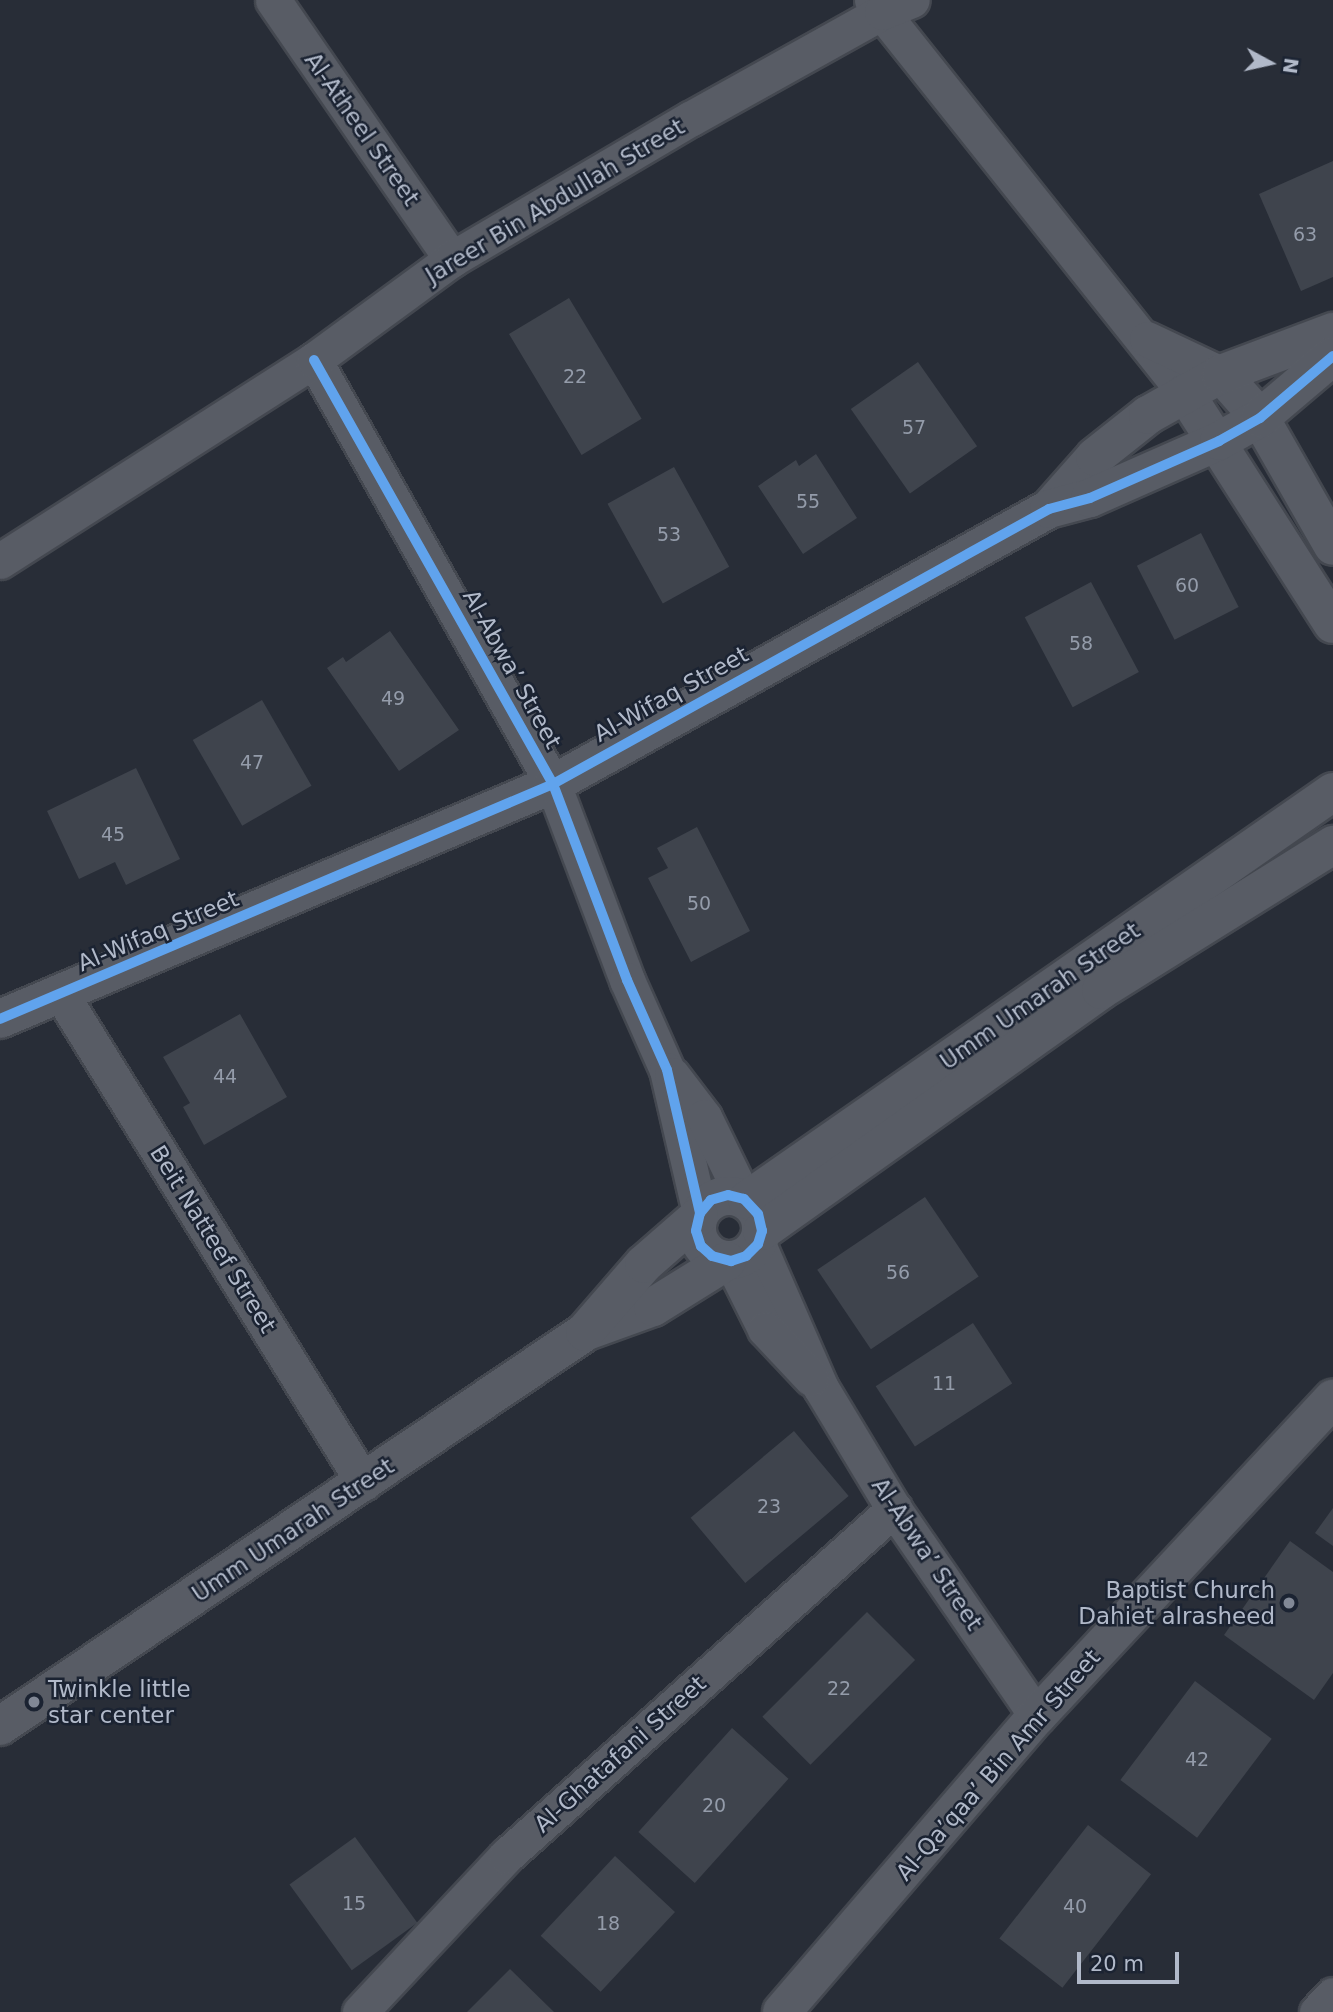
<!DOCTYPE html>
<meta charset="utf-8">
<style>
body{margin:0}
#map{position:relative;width:1333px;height:2012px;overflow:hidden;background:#282d37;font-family:"DejaVu Sans",sans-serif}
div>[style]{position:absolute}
.building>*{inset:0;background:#3f444d;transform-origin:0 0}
.roads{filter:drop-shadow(2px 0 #444850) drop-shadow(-2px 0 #444850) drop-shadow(0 2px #444850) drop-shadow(0 -2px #444850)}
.minor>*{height:35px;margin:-17.5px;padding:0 17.5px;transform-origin:17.5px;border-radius:17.5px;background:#585c65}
.tertiary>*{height:38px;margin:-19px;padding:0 19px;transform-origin:19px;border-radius:19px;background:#585c65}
.tertiary>.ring{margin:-19px;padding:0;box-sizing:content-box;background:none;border:38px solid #585c65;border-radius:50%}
.cycleway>*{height:10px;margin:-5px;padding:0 5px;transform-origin:5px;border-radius:5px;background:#60a3ed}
.dots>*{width:19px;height:19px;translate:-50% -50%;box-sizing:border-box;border:4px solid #1b2332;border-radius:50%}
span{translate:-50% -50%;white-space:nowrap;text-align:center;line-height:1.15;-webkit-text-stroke:5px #1b2332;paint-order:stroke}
.number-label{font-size:19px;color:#949caa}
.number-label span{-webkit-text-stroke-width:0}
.street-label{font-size:23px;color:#b1b9c9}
.poi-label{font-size:23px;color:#b1b9c9}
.right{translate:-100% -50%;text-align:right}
.left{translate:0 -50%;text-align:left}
.north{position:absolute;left:1235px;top:28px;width:70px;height:70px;-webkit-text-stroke:5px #1b2332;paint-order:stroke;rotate:98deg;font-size:19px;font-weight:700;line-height:28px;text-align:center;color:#b1b9c9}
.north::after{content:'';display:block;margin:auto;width:24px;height:32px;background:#b1b9c9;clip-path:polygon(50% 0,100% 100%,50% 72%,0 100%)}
.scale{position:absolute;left:1077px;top:1952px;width:102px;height:32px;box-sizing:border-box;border:4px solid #b1b9c9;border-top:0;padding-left:9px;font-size:21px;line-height:24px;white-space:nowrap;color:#b1b9c9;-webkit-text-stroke:5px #1b2332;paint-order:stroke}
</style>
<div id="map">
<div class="building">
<div style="clip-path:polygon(1333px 161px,1333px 277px,1301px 291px,1259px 194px)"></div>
<div style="left:569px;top:298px;width:141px;height:70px;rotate:59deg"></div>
<div style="left:918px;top:362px;width:103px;height:82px;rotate:55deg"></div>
<div style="clip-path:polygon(816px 454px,857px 518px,803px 554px,758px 486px,796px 460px,799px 466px)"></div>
<div style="left:674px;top:467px;width:114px;height:76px;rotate:61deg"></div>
<div style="left:1201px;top:533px;width:83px;height:72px;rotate:63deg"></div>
<div style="left:1091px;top:582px;width:102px;height:75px;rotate:62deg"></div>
<div style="clip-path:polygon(390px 631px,459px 730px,399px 771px,327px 668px,343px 657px,346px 662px)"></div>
<div style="left:262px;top:700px;width:99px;height:80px;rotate:60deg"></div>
<div style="clip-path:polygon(136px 768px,180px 859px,126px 885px,115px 862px,79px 879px,47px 811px)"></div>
<div style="clip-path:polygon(697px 827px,750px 931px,691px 962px,648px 878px,668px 868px,657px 848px)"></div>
<div style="clip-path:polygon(240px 1014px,287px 1097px,204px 1145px,183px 1107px,190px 1103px,163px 1057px)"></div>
<div style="left:925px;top:1197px;width:96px;height:130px;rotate:56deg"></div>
<div style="left:973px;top:1323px;width:72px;height:116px;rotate:57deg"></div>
<div style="left:794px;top:1431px;width:85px;height:135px;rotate:50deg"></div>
<div style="clip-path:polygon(1333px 1508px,1333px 1546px,1315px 1533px)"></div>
<div style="clip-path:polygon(1290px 1541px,1333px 1572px,1333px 1673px,1314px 1700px,1224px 1635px)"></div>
<div style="left:867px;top:1612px;width:68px;height:148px;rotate:45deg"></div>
<div style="left:1195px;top:1681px;width:96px;height:124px;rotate:37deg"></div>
<div style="left:732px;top:1728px;width:76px;height:140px;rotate:42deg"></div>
<div style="left:1088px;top:1825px;width:80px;height:144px;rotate:38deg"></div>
<div style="left:355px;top:1837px;width:106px;height:81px;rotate:54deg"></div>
<div style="left:615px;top:1856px;width:82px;height:109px;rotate:43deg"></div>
<div style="clip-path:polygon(510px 1969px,554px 2012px,467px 2012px)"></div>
</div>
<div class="roads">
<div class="minor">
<div style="left:273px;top:0;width:315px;rotate:55.4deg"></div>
<div style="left:872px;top:0;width:502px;rotate:51.46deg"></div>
<div style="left:1147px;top:339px;width:82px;rotate:25.3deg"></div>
<div style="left:314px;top:360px;width:487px;rotate:60.6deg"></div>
<div style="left:553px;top:784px;width:210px;rotate:69.3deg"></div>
<div style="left:627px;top:980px;width:98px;rotate:66deg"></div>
<div style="left:667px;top:1070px;width:147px;rotate:77deg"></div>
<div style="left:0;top:561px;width:373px;rotate:-32.6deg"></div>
<div style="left:314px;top:360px;width:171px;rotate:-36.2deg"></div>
<div style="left:452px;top:259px;width:276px;rotate:-30.5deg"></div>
<div style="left:690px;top:119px;width:220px;rotate:-29.1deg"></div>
<div style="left:882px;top:12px;width:32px;rotate:-22deg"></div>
<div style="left:61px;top:994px;width:575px;rotate:58.22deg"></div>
<div style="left:672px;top:1075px;width:53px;rotate:52.7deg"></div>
<div style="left:704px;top:1117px;width:91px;rotate:64deg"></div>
<div style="left:758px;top:1244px;width:157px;rotate:66.4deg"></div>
<div style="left:821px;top:1388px;width:141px;rotate:58.9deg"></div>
<div style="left:894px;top:1509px;width:252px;rotate:55.4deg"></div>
<div style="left:731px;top:1261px;width:76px;rotate:63.4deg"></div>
<div style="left:765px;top:1329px;width:67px;rotate:46.8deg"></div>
<div style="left:360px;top:2012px;width:214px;rotate:-46.9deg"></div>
<div style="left:506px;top:1856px;width:521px;rotate:-41.81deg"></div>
<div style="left:1317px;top:2012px;width:23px;rotate:-47deg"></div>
</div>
<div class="tertiary">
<div style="left:1221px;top:374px;width:59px;rotate:48.4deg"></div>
<div style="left:1260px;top:418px;width:147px;rotate:60.3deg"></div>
<div style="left:1185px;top:393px;width:274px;rotate:57.4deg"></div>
<div style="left:1049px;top:509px;width:69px;rotate:-48.5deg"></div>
<div style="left:1095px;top:457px;width:68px;rotate:-38.4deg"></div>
<div style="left:1148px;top:415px;width:84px;rotate:-29.3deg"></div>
<div style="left:1221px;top:374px;width:120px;rotate:-20.6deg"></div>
<div style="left:0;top:1019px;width:601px;rotate:-23.02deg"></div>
<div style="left:553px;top:784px;width:567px;rotate:-29.01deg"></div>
<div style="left:1049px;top:509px;width:42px;rotate:-15deg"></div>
<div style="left:1090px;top:498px;width:141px;rotate:-23.8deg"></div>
<div style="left:1219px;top:441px;width:47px;rotate:-29.3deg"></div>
<div style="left:1260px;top:418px;width:96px;rotate:-40.3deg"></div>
<div class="ring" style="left:697px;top:1196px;width:26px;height:26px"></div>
<div style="left:747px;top:1200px;width:714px;rotate:-34.85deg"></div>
<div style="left:762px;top:1231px;width:416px;rotate:-35.4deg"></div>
<div style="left:1101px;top:990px;width:274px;rotate:-32deg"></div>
<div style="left:587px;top:1331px;width:70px;rotate:-20deg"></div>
<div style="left:653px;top:1307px;width:87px;rotate:-31.9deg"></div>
<div style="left:0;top:1726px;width:705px;rotate:-33.96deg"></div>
<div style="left:585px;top:1332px;width:90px;rotate:-49.1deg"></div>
<div style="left:644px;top:1264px;width:73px;rotate:-41.1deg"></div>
<div style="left:782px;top:2012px;width:391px;rotate:-49.3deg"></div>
<div style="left:1037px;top:1716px;width:434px;rotate:-47deg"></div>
</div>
</div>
<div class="cycleway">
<div style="left:314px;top:360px;width:487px;rotate:60.6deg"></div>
<div style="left:553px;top:784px;width:210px;rotate:69.3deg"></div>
<div style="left:627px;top:980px;width:98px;rotate:66deg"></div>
<div style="left:667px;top:1070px;width:147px;rotate:77deg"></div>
<div style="left:700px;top:1213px;width:18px;rotate:103deg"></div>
<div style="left:696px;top:1231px;width:16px;rotate:72deg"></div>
<div style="left:701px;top:1246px;width:15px;rotate:42deg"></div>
<div style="left:712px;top:1256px;width:20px;rotate:15deg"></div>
<div style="left:731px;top:1261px;width:16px;rotate:-18deg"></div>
<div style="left:746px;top:1256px;width:17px;rotate:-45deg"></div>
<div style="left:758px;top:1244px;width:14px;rotate:-73deg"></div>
<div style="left:762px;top:1231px;width:17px;rotate:-103deg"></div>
<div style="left:758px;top:1214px;width:21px;rotate:-133deg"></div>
<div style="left:744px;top:1199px;width:16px;rotate:-166deg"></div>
<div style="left:728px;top:1195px;width:18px;rotate:164deg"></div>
<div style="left:711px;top:1200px;width:17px;rotate:130deg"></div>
<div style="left:0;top:1019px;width:601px;rotate:-23.02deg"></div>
<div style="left:553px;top:784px;width:567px;rotate:-29.01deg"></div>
<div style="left:1049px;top:509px;width:42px;rotate:-15deg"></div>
<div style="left:1090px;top:498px;width:141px;rotate:-23.8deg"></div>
<div style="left:1219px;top:441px;width:47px;rotate:-29.3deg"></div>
<div style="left:1260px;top:418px;width:96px;rotate:-40.3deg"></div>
</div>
<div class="dots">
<div style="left:1289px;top:1603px;background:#818896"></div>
<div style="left:34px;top:1702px;background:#818896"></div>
</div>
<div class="number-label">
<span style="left:1305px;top:235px">63</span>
<span style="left:575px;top:377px">22</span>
<span style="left:914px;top:428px">57</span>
<span style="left:808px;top:502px">55</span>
<span style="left:669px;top:535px">53</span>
<span style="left:1187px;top:586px">60</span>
<span style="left:1081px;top:644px">58</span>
<span style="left:393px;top:699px">49</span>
<span style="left:252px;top:763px">47</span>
<span style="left:113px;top:835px">45</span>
<span style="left:699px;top:904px">50</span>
<span style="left:225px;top:1077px">44</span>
<span style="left:898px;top:1273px">56</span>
<span style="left:944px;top:1384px">11</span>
<span style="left:769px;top:1507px">23</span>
<span style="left:839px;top:1689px">22</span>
<span style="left:1197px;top:1760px">42</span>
<span style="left:714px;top:1806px">20</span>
<span style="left:354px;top:1904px">15</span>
<span style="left:1075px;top:1907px">40</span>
<span style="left:608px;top:1924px">18</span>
</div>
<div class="street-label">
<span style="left:362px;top:129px;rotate:55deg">Al-Atheel Street</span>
<span style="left:555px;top:201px;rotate:-31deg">Jareer Bin Abdullah Street</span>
<span style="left:512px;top:669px;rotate:61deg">Al-Abwa’ Street</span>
<span style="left:671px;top:694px;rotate:-29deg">Al-Wifaq Street</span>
<span style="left:158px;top:931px;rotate:-23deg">Al-Wifaq Street</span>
<span style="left:1040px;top:996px;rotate:-35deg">Umm Umarah Street</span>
<span style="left:213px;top:1239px;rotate:58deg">Beit Natteef Street</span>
<span style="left:293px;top:1530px;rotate:-34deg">Umm Umarah Street</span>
<span style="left:927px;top:1554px;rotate:56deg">Al-Abwa’ Street</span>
<span style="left:620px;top:1754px;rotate:-42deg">Al-Ghatafani Street</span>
<span style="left:998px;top:1765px;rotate:-49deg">Al-Qa’qaa’ Bin Amr Street</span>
</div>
<div class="poi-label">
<span class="right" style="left:1275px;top:1603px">Baptist Church<br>Dahiet alrasheed</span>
<span class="left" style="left:48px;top:1702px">Twinkle little<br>star center</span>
</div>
<div class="north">N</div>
<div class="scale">20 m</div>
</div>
